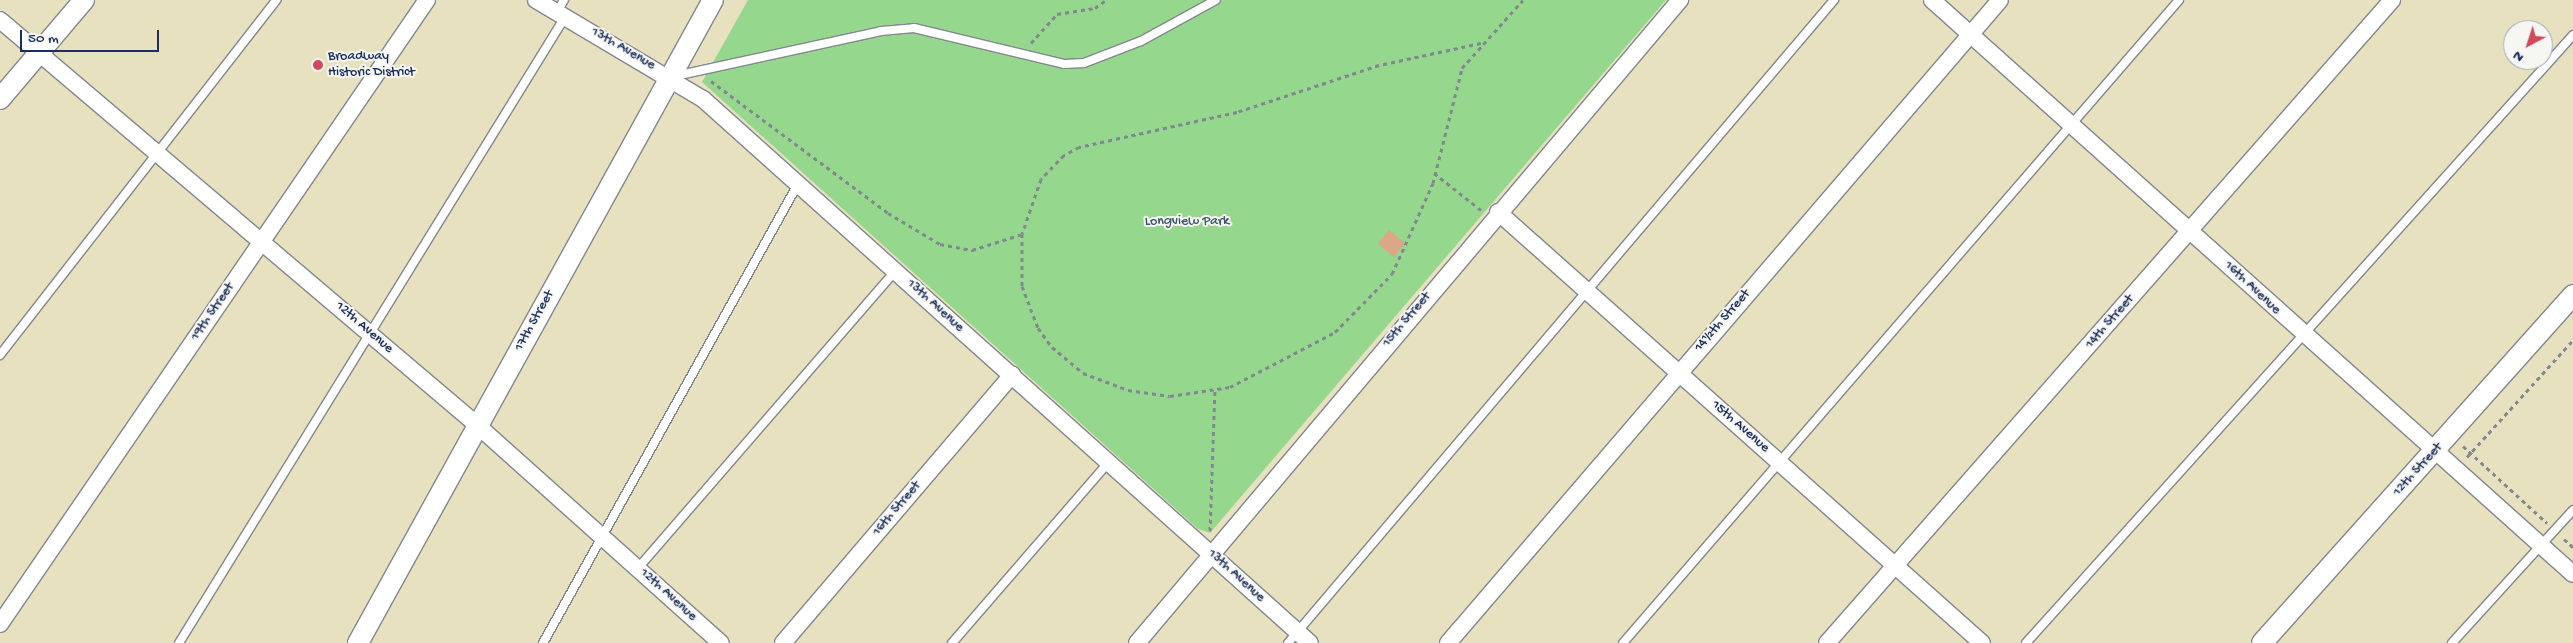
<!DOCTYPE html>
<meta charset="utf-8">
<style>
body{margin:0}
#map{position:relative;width:2573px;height:643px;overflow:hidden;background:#e8e1c0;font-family:"Gochi Hand",sans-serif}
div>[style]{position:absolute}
.green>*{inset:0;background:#96d78e}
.building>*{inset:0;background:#dba787;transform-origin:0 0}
.path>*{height:3px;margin-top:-1.5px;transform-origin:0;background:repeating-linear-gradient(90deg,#82888f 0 4px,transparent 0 8px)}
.roads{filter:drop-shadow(1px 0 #82888f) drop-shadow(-1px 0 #82888f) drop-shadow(0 1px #82888f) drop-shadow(0 -1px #82888f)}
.service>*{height:8px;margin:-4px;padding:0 4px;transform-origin:4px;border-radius:4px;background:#fff}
.minor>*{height:16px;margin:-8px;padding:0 8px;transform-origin:8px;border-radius:8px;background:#fff}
.tertiary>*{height:20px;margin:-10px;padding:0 10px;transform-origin:10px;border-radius:10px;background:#fff}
.dots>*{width:14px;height:14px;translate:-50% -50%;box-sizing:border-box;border:2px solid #f6f6f2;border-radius:50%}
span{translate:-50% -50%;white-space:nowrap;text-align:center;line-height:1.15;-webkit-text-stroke:4px #f6f6f2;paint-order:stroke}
.street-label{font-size:14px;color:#1b2f5e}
.poi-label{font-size:14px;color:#1b2f5e}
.left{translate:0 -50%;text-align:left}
.park-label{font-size:14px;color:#3a596a}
.north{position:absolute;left:2503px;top:20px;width:50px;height:50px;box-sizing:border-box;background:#f6f6f2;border:1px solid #9ea6b7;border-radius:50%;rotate:220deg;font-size:14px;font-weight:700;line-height:20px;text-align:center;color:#1b2f5e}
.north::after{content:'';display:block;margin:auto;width:18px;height:22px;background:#d1495b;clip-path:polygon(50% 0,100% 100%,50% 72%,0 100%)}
.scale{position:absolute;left:20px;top:30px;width:139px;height:22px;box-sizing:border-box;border:2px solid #1b2f5e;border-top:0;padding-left:6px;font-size:15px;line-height:18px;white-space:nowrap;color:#1b2f5e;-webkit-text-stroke:4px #f6f6f2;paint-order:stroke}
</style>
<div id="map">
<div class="green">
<div style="clip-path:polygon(748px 0,1666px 0,1210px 533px,1198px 529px,702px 82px)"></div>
</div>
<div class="building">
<div style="left:1389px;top:230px;width:21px;height:18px;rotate:39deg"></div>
</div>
<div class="path">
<div style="left:1031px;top:43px;width:39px;rotate:-48deg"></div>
<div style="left:1057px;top:14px;width:38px;rotate:-9deg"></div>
<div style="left:1095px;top:8px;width:14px;rotate:-36deg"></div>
<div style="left:1481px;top:43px;width:104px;rotate:167.8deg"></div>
<div style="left:1379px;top:65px;width:150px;rotate:161.7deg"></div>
<div style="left:1237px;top:112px;width:162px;rotate:167.5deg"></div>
<div style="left:1079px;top:147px;width:17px;rotate:152deg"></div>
<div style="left:1064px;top:155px;width:33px;rotate:134deg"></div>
<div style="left:1041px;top:179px;width:58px;rotate:109.1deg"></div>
<div style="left:1022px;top:234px;width:52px;rotate:90deg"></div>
<div style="left:1022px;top:286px;width:45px;rotate:69.1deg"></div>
<div style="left:1038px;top:328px;width:24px;rotate:54deg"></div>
<div style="left:1052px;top:347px;width:40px;rotate:40deg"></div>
<div style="left:1083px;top:373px;width:48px;rotate:20.7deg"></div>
<div style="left:1128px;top:390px;width:42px;rotate:8.1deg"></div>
<div style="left:1170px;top:396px;width:61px;rotate:-8.5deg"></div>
<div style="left:1230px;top:387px;width:119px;rotate:-27.6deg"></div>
<div style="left:1335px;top:332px;width:81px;rotate:-45.5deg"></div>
<div style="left:1392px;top:274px;width:100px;rotate:-65.7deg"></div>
<div style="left:1433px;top:183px;width:119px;rotate:-75.8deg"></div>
<div style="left:1462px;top:68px;width:91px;rotate:-48.1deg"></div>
<div style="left:711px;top:81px;width:221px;rotate:36.7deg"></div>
<div style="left:888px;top:213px;width:61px;rotate:30.8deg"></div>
<div style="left:940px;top:244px;width:33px;rotate:11deg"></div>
<div style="left:972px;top:250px;width:52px;rotate:-17.7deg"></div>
<div style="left:1434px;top:173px;width:60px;rotate:38.2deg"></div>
<div style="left:2463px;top:446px;width:114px;rotate:42.5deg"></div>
<div style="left:2467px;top:457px;width:158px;rotate:-47.8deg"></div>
<div style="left:1210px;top:531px;width:140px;rotate:-88deg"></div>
<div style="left:2564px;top:539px;width:12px;rotate:42deg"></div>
</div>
<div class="roads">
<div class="service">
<div style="left:557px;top:12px;width:14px;rotate:-60deg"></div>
<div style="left:675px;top:76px;width:211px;rotate:-12.3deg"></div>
<div style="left:881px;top:31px;width:33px;rotate:-5deg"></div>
<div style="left:914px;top:28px;width:154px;rotate:13.5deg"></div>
<div style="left:1064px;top:64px;width:20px;rotate:-3deg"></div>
<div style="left:1084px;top:63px;width:61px;rotate:-21.1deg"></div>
<div style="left:1141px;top:41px;width:85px;rotate:-28.7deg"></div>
<div style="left:0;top:355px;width:450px;rotate:-52.1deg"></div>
<div style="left:638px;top:568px;width:394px;rotate:-49.1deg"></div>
<div style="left:179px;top:643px;width:735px;rotate:-58.34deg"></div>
<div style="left:543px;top:643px;width:525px;rotate:-60.95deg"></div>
<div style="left:952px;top:643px;width:240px;rotate:-49.1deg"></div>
<div style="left:1288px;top:643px;width:844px;rotate:-49.66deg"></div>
<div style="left:1623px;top:643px;width:850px;rotate:-49.15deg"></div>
<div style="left:2026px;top:643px;width:818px;rotate:-48.02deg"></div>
<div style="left:2452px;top:643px;width:180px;rotate:-47.7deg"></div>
</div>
<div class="minor">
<div style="left:536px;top:0;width:194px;rotate:30.7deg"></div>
<div style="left:703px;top:99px;width:815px;rotate:41.87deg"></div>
<div style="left:1932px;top:0;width:860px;rotate:41.84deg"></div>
<div style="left:0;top:20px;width:626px;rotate:40.33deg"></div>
<div style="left:477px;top:425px;width:327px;rotate:41.8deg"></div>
<div style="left:1498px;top:212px;width:648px;rotate:41.68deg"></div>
<div style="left:0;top:624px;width:756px;rotate:-55.62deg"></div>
<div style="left:783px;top:643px;width:353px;rotate:-49.5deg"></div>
<div style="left:1137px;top:643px;width:842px;rotate:-49.82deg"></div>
<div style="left:1448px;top:643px;width:847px;rotate:-49.35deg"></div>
<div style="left:1827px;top:643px;width:856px;rotate:-48.69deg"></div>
</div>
<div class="tertiary">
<div style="left:0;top:99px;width:130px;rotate:-49.7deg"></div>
<div style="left:358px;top:643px;width:734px;rotate:-61.1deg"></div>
<div style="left:2262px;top:643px;width:467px;rotate:-48.2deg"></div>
</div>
</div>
<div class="dots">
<div style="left:318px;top:65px;background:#d1495b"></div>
</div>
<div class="street-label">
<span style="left:623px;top:49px;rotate:30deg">13th Avenue</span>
<span style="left:2252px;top:288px;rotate:43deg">16th Avenue</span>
<span style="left:935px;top:306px;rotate:42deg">13th Avenue</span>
<span style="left:213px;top:312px;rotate:-56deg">19th Street</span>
<span style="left:1407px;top:320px;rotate:-50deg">15th Street</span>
<span style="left:535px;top:321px;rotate:-61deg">17th Street</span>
<span style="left:1723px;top:321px;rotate:-49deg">14½th Street</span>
<span style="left:2110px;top:322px;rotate:-49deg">14th Street</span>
<span style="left:364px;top:328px;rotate:41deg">12th Avenue</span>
<span style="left:1740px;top:427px;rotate:41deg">15th Avenue</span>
<span style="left:2418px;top:470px;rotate:-48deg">12th Street</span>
<span style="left:897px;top:509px;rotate:-50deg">16th Street</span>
<span style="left:1236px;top:576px;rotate:42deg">13th Avenue</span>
<span style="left:668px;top:595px;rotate:42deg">12th Avenue</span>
</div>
<div class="poi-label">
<span class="left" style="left:328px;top:65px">Broadway<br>Historic District</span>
</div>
<div class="park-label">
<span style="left:1187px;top:222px">Longview Park</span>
</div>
<div class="north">N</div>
<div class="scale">50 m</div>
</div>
